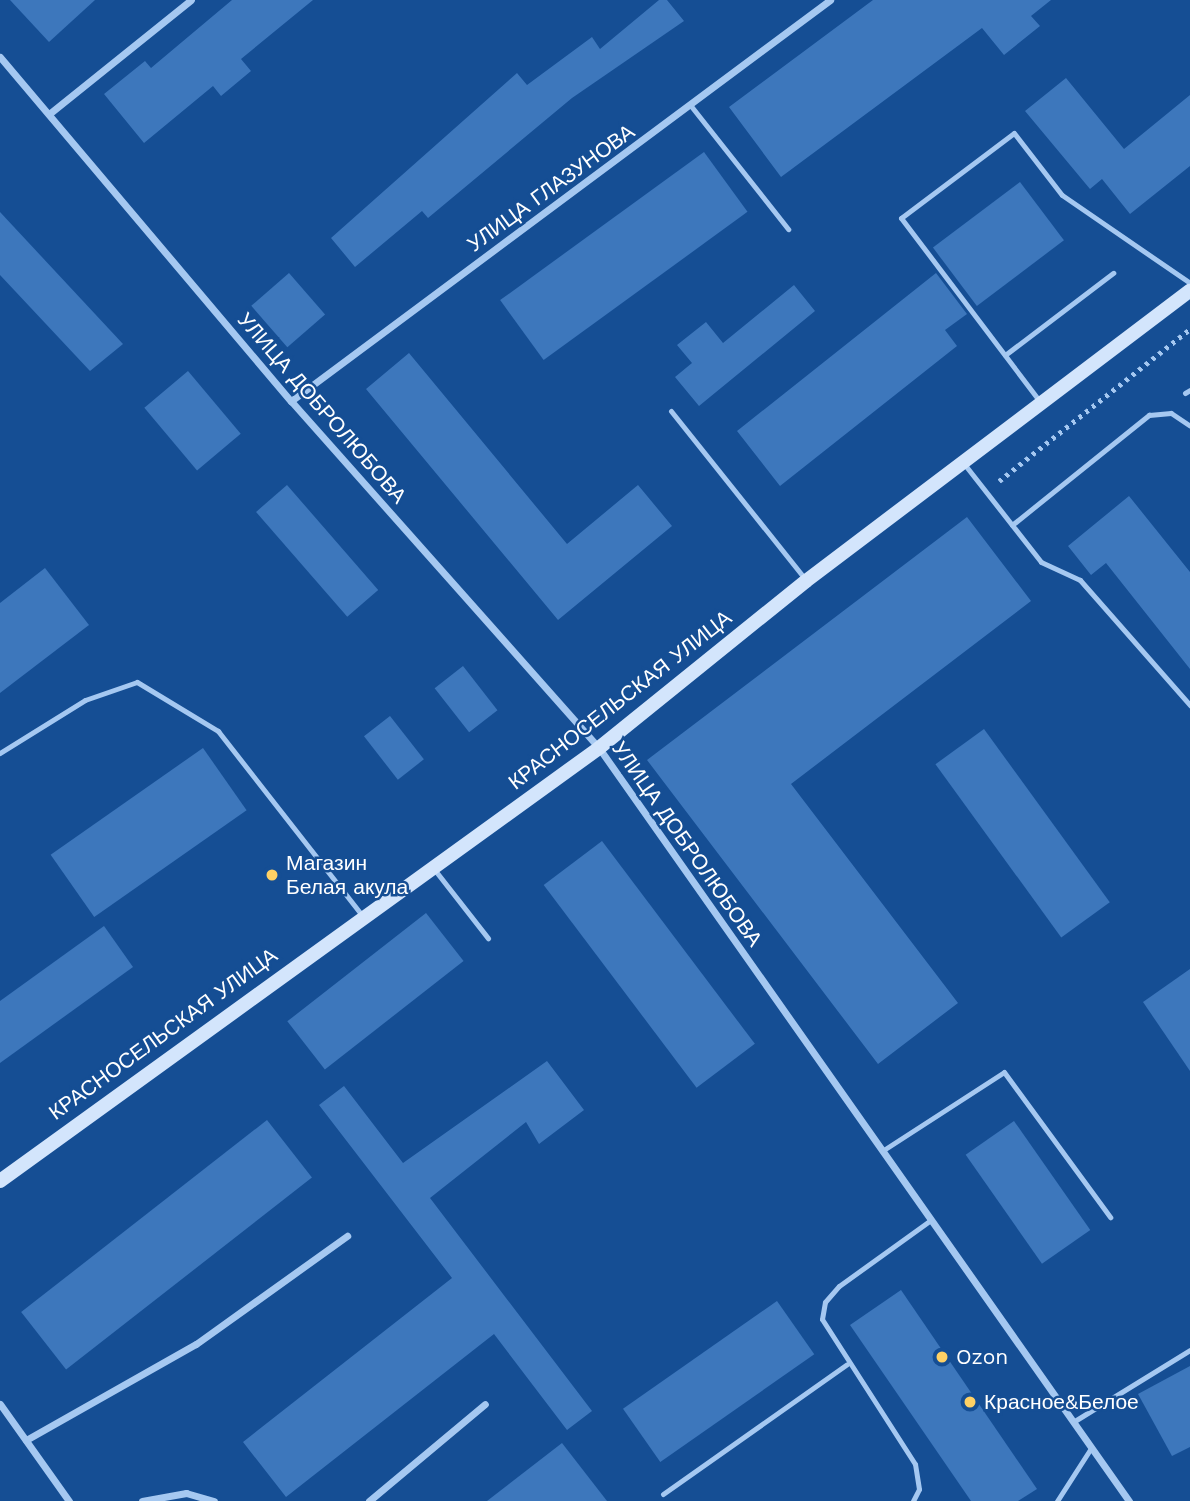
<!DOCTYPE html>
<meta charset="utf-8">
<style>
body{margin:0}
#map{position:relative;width:1190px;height:1501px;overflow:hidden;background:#154e94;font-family:"Work Sans",sans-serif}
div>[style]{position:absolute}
.building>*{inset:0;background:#3d77bc;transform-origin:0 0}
.path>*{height:4.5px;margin-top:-2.25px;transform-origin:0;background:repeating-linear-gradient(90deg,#a5c8f1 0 3.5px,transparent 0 8.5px)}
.service>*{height:5px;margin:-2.5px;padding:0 2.5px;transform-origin:2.5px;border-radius:2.5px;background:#a5c8f1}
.minor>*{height:7px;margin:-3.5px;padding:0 3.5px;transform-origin:3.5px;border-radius:3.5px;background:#a5c8f1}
.secondary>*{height:14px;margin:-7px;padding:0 7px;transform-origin:7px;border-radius:7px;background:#d3e5fc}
.dots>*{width:19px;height:19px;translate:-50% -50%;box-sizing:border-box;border:4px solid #154e94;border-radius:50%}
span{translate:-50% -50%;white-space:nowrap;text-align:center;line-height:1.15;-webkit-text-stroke:5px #154e94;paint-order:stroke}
.street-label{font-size:21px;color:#fff}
.poi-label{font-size:21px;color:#fff}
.left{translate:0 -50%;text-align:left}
</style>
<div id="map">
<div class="building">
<div style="clip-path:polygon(10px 0,95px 0,49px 42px)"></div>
<div style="clip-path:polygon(232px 0,313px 0,241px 59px,251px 71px,221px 96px,213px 86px,144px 143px,104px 94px,145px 61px,151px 68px)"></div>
<div style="clip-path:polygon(659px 0,667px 0,684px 21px,572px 98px,428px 218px,422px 211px,355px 267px,331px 238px,517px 73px,527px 85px,592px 37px,600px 49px)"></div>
<div style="clip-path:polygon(873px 0,1051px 0,1031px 16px,1040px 26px,1004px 55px,982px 28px,781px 177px,729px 107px)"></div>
<div style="clip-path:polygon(1066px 78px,1124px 149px,1190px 95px,1190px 166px,1130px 214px,1102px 179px,1090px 189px,1025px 111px)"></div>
<div style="left:704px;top:152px;width:74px;height:252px;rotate:54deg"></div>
<div style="left:1020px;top:182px;width:73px;height:109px;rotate:53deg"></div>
<div style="clip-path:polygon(0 212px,123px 344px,90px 371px,0 275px)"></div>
<div style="left:289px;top:273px;width:55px;height:50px;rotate:49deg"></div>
<div style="clip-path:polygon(936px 273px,967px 314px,945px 330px,957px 346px,780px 486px,737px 431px)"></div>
<div style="clip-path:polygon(794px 285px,815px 311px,699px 406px,675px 377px,692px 363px,677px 345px,706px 322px,723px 343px)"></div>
<div style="clip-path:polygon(409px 353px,567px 544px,638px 485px,672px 526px,558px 620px,366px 389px)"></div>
<div style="left:188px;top:371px;width:82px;height:57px;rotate:50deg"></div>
<div style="left:287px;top:485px;width:139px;height:41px;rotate:49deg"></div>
<div style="clip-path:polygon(1129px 496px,1190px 572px,1190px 669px,1106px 563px,1091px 575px,1068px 546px)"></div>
<div style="clip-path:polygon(967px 517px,1031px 601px,791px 784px,958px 1003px,878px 1064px,647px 760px)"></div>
<div style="clip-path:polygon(45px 568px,89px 625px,0 693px,0 603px)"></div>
<div style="left:463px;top:666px;width:56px;height:36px;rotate:52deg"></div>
<div style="left:390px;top:716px;width:55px;height:33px;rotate:52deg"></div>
<div style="left:984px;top:729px;width:214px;height:60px;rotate:54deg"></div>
<div style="left:203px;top:748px;width:76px;height:186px;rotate:55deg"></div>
<div style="left:602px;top:841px;width:254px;height:73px;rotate:53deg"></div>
<div style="left:426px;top:913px;width:61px;height:176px;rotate:52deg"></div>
<div style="clip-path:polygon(104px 926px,133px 967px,0 1063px,0 1001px)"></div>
<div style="clip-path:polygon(1190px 969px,1190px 1071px,1143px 1002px)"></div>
<div style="clip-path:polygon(547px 1061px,584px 1110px,539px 1144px,526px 1122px,430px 1198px,592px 1411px,567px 1430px,494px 1334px,286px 1497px,243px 1442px,452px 1278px,319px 1105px,344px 1086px,403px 1163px)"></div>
<div style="left:267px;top:1120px;width:73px;height:312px;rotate:52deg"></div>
<div style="left:1014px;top:1121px;width:133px;height:59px;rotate:55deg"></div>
<div style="clip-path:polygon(901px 1290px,1037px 1489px,1018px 1501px,971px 1501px,850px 1325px)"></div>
<div style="left:777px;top:1301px;width:65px;height:188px;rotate:55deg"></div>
<div style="clip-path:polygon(1190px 1366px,1190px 1447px,1172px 1456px,1138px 1394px)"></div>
<div style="clip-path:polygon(562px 1443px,607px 1501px,487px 1501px)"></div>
</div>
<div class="path">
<div style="left:999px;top:481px;width:244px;rotate:-38.5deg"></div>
</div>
<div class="service">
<div style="left:691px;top:106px;width:157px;rotate:51.7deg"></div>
<div style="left:1005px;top:355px;width:136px;rotate:-37.2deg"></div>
<div style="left:1185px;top:393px;width:6px;rotate:-31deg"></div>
<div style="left:1041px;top:403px;width:232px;rotate:-127.1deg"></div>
<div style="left:901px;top:218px;width:141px;rotate:-37deg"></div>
<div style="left:1014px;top:133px;width:78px;rotate:52.3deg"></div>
<div style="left:1062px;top:195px;width:155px;rotate:34.5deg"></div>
<div style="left:671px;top:411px;width:215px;rotate:51.4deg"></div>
<div style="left:965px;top:465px;width:123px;rotate:51.9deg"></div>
<div style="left:1041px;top:562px;width:43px;rotate:24.8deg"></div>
<div style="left:1080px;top:580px;width:167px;rotate:48.7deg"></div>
<div style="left:1012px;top:525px;width:176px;rotate:-38.8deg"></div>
<div style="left:1149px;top:415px;width:22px;rotate:-5deg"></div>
<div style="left:1171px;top:413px;width:22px;rotate:34deg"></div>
<div style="left:0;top:753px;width:100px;rotate:-31.9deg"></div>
<div style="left:85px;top:700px;width:55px;rotate:-19.1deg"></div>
<div style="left:137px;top:682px;width:95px;rotate:31.2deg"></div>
<div style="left:218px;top:731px;width:232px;rotate:52deg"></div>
<div style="left:434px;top:869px;width:88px;rotate:52deg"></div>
<div style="left:882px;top:1151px;width:145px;rotate:-32.9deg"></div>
<div style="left:1004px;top:1072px;width:180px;rotate:53.8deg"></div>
<div style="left:1073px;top:1422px;width:137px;rotate:-31.6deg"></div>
<div style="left:663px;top:1494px;width:225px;rotate:-35.2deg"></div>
<div style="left:913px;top:1501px;width:13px;rotate:-63deg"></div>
<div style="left:919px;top:1489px;width:25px;rotate:-99deg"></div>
<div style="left:915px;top:1464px;width:172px;rotate:-122.7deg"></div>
<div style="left:822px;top:1319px;width:17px;rotate:-80deg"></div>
<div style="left:825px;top:1302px;width:21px;rotate:-49deg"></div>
<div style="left:839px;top:1286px;width:113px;rotate:-35.7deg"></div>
<div style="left:1057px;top:1501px;width:63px;rotate:-57.3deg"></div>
</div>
<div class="minor">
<div style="left:0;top:57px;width:451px;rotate:49.8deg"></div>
<div style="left:291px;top:401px;width:464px;rotate:48.4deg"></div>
<div style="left:599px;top:748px;width:921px;rotate:54.86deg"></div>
<div style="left:49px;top:114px;width:182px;rotate:-38.8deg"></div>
<div style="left:291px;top:401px;width:672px;rotate:-36.65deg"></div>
<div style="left:0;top:1404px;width:119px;rotate:54.6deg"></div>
<div style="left:26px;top:1440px;width:195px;rotate:-29.5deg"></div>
<div style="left:196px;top:1344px;width:186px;rotate:-35.6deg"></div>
<div style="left:142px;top:1501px;width:45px;rotate:-10.3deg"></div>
<div style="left:186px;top:1493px;width:29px;rotate:16deg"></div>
<div style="left:369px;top:1501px;width:151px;rotate:-39.9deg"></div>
</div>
<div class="secondary">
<div style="left:0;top:1181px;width:739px;rotate:-35.86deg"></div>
<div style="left:599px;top:748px;width:266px;rotate:-38.9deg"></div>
<div style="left:806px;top:581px;width:481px;rotate:-37.1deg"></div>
</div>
<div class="dots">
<div style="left:272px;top:875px;background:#ffd165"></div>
<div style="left:942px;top:1357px;background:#ffd165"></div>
<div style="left:970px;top:1402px;background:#ffd165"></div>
</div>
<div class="street-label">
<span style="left:551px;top:188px;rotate:-36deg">УЛИЦА ГЛАЗУНОВА</span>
<span style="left:322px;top:408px;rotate:49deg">УЛИЦА ДОБРОЛЮБОВА</span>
<span style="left:620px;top:700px;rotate:-38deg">КРАСНОСЕЛЬСКАЯ УЛИЦА</span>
<span style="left:687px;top:844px;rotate:55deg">УЛИЦА ДОБРОЛЮБОВА</span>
<span style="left:163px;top:1034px;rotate:-36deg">КРАСНОСЕЛЬСКАЯ УЛИЦА</span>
</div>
<div class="poi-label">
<span class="left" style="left:286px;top:875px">Магазин<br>Белая акула</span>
<span class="left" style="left:956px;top:1357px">Ozon</span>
<span class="left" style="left:984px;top:1402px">Красное&amp;Белое</span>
</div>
</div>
